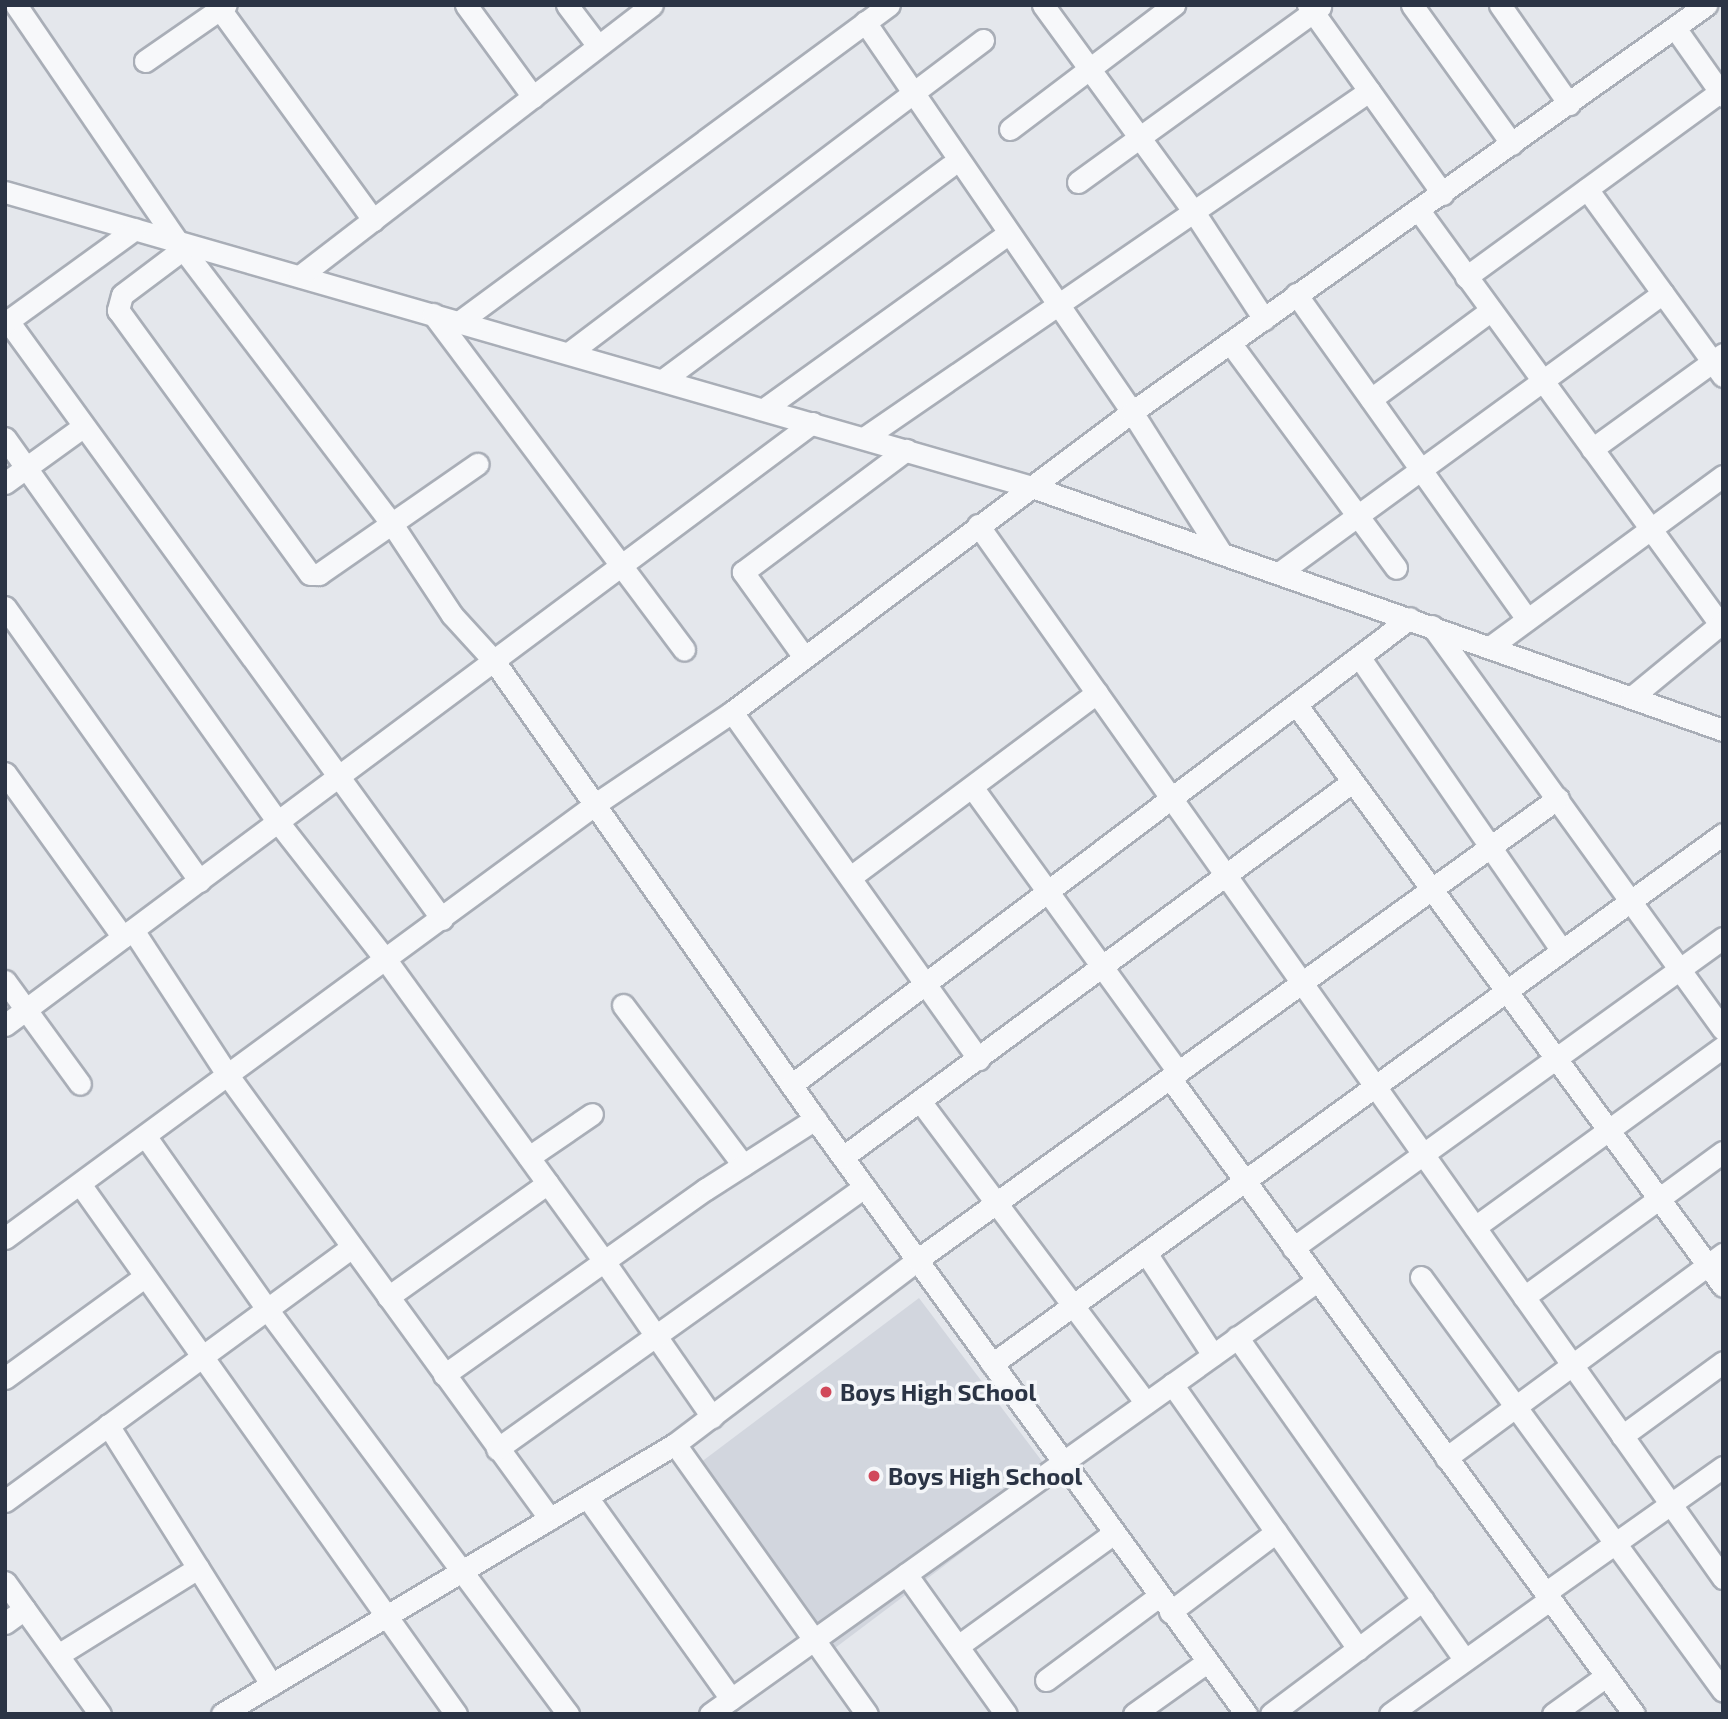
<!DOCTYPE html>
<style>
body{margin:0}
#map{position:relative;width:1728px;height:1719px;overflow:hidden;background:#e4e7ec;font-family:"Exo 2",sans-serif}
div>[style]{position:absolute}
.built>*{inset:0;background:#d2d6de;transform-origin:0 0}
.roads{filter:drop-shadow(2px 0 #a9aeb7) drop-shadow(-2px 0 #a9aeb7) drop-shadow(0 2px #a9aeb7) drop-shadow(0 -2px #a9aeb7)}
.minor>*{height:21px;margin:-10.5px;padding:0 10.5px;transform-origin:10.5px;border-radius:10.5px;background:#f7f8fa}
.dots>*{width:19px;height:19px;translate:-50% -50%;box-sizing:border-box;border:4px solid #f4f6f9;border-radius:50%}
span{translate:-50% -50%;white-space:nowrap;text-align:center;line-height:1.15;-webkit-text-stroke:7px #f4f6f9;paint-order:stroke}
.poi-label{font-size:24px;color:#2b3445;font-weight:700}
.left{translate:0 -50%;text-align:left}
.frame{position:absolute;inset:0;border:7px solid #2b3445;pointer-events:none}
</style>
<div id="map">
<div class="built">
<div style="left:919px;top:1298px;width:229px;height:286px;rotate:53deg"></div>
</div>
<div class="roads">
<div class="minor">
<div style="left:16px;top:5px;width:286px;rotate:55.7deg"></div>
<div style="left:177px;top:241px;width:355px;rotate:52.8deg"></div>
<div style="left:392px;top:524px;width:109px;rotate:56.6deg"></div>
<div style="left:452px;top:615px;width:62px;rotate:47.6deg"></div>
<div style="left:494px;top:661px;width:559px;rotate:54.97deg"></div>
<div style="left:815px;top:1119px;width:735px;rotate:54.08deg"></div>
<div style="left:217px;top:5px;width:266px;rotate:54deg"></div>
<div style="left:466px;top:5px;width:114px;rotate:53.9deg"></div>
<div style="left:567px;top:5px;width:51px;rotate:52.9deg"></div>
<div style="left:1043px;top:5px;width:256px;rotate:53.9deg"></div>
<div style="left:1194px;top:212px;width:128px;rotate:56.8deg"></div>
<div style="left:1308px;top:5px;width:232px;rotate:54.5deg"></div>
<div style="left:1412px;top:5px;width:171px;rotate:54.3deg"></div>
<div style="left:1500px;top:5px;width:121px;rotate:55.1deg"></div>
<div style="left:865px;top:22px;width:473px;rotate:55.6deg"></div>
<div style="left:1132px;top:412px;width:167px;rotate:57.7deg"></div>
<div style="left:1675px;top:28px;width:83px;rotate:54.8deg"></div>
<div style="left:145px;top:61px;width:98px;rotate:-34.7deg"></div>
<div style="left:1010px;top:129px;width:206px;rotate:-37.1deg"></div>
<div style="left:1078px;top:182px;width:299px;rotate:-35.9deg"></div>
<div style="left:1587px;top:189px;width:231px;rotate:54deg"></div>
<div style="left:5px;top:192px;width:1072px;rotate:16.03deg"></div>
<div style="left:1035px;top:488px;width:729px;rotate:19.38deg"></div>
<div style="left:1420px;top:212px;width:510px;rotate:53.94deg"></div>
<div style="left:183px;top:249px;width:76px;rotate:143deg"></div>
<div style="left:122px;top:295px;width:16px;rotate:105deg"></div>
<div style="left:118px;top:310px;width:326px;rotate:54deg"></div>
<div style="left:310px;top:574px;width:9px"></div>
<div style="left:319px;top:574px;width:193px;rotate:-34.8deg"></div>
<div style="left:300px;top:276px;width:444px;rotate:-37.6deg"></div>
<div style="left:1466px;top:277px;width:314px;rotate:-36.1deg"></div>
<div style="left:1296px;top:294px;width:399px;rotate:54.6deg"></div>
<div style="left:433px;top:314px;width:419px;rotate:53.2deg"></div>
<div style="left:8px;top:321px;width:739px;rotate:54.03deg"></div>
<div style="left:459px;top:322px;width:534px;rotate:-36.4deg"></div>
<div style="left:5px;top:323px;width:160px;rotate:-35.9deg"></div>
<div style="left:1231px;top:344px;width:278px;rotate:53.6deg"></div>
<div style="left:569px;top:353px;width:519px;rotate:-37.09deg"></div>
<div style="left:663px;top:380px;width:357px;rotate:-36.7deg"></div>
<div style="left:1371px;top:399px;width:148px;rotate:-36.5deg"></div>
<div style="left:764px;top:409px;width:292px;rotate:-35.7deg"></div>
<div style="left:5px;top:438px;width:471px;rotate:54.6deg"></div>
<div style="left:278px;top:822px;width:175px;rotate:52deg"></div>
<div style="left:386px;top:960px;width:372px;rotate:54.1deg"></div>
<div style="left:604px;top:1261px;width:190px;rotate:55.3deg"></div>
<div style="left:864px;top:438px;width:613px;rotate:-34.49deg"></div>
<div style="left:1592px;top:449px;width:162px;rotate:-35.9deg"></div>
<div style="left:5px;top:483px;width:94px;rotate:-35.9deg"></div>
<div style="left:978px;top:525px;width:1290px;rotate:54.72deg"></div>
<div style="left:1279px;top:573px;width:475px;rotate:-36.1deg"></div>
<div style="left:5px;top:607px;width:336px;rotate:54.6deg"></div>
<div style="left:1432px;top:626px;width:497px;rotate:54.2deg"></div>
<div style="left:1490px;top:647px;width:289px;rotate:-36.3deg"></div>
<div style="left:804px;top:657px;width:105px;rotate:-125.7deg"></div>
<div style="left:743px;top:572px;width:204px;rotate:-36.8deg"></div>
<div style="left:1360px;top:658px;width:354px;rotate:55.4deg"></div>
<div style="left:1632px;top:697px;width:118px;rotate:-39.5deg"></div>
<div style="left:1298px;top:707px;width:718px;rotate:53.72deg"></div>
<div style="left:732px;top:712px;width:426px;rotate:54.6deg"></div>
<div style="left:5px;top:773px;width:202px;rotate:54.3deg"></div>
<div style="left:972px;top:787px;width:352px;rotate:54.1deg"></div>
<div style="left:852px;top:876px;width:306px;rotate:-36.8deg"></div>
<div style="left:133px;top:930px;width:176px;rotate:56.9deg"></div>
<div style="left:229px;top:1077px;width:546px;rotate:54.01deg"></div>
<div style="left:5px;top:981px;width:127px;rotate:53.9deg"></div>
<div style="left:623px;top:1005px;width:200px;rotate:53.1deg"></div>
<div style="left:5px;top:1025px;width:1007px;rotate:-36.72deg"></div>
<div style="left:1170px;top:1078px;width:787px;rotate:53.89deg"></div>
<div style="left:791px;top:1085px;width:775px;rotate:-37.03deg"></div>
<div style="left:920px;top:1101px;width:377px;rotate:53.2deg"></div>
<div style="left:146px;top:1137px;width:210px;rotate:54.9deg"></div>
<div style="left:267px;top:1309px;width:505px;rotate:53.38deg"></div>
<div style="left:529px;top:1157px;width:76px;rotate:-34.3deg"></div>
<div style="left:843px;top:1157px;width:632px;rotate:-36.38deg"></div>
<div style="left:80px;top:1184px;width:650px;rotate:54.65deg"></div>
<div style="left:1475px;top:1227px;width:306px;rotate:-36deg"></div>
<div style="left:5px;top:1238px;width:735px;rotate:-36.31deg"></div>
<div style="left:597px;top:803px;width:163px;rotate:-34deg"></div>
<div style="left:732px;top:712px;width:500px;rotate:-36.9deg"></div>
<div style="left:1132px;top:412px;width:704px;rotate:-35.34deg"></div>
<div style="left:1293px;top:1248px;width:530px;rotate:-35.79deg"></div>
<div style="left:1146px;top:1253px;width:122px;rotate:56.7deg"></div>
<div style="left:1421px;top:1277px;width:512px;rotate:53.89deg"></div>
<div style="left:388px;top:1297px;width:196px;rotate:-35.5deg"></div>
<div style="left:1524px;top:1297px;width:246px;rotate:-36.1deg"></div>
<div style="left:1237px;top:1337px;width:395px;rotate:54.8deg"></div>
<div style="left:992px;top:1364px;width:903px;rotate:-35.94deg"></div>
<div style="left:444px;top:1375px;width:321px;rotate:-35.4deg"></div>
<div style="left:706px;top:1189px;width:130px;rotate:-32.7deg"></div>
<div style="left:5px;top:1378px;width:172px;rotate:-36deg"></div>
<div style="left:1172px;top:1384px;width:324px;rotate:54.9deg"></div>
<div style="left:108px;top:1425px;width:307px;rotate:57.8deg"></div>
<div style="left:1622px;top:1436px;width:125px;rotate:-36.2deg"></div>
<div style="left:675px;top:1444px;width:331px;rotate:54.6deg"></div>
<div style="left:497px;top:1449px;width:451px;rotate:-35.5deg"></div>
<div style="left:1446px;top:1458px;width:344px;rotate:-36.4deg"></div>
<div style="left:587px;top:1497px;width:248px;rotate:54.5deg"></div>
<div style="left:5px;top:1501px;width:430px;rotate:-36.2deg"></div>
<div style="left:906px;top:1574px;width:172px;rotate:54.5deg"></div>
<div style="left:5px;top:1582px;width:163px;rotate:54.3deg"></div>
<div style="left:1545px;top:1593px;width:218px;rotate:-35.3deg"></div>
<div style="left:1170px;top:1612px;width:133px;rotate:-37deg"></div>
<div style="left:5px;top:1623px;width:24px;rotate:-36deg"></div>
<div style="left:958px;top:1646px;width:193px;rotate:-35.9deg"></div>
<div style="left:58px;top:1655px;width:165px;rotate:-31.9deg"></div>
<div style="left:1046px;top:1680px;width:141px;rotate:-36.6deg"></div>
<div style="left:222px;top:1714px;width:527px;rotate:-30.8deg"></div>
<div style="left:675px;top:1444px;width:304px;rotate:-37.2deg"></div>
<div style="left:917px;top:1260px;width:790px;rotate:-35.78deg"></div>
<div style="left:710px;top:1714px;width:746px;rotate:-35.5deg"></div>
<div style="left:1134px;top:1714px;width:90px;rotate:-35.5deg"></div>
<div style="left:1271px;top:1714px;width:190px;rotate:-36.9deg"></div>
<div style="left:1390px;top:1714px;width:196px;rotate:-35.6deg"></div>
<div style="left:1553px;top:1714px;width:65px;rotate:-35.6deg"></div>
</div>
</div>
<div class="dots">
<div style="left:826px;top:1392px;background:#d1495b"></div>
<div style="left:874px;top:1476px;background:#d1495b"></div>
</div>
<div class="poi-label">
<span class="left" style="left:840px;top:1392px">Boys High SChool</span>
<span class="left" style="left:888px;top:1476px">Boys High School</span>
</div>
<div class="frame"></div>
</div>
